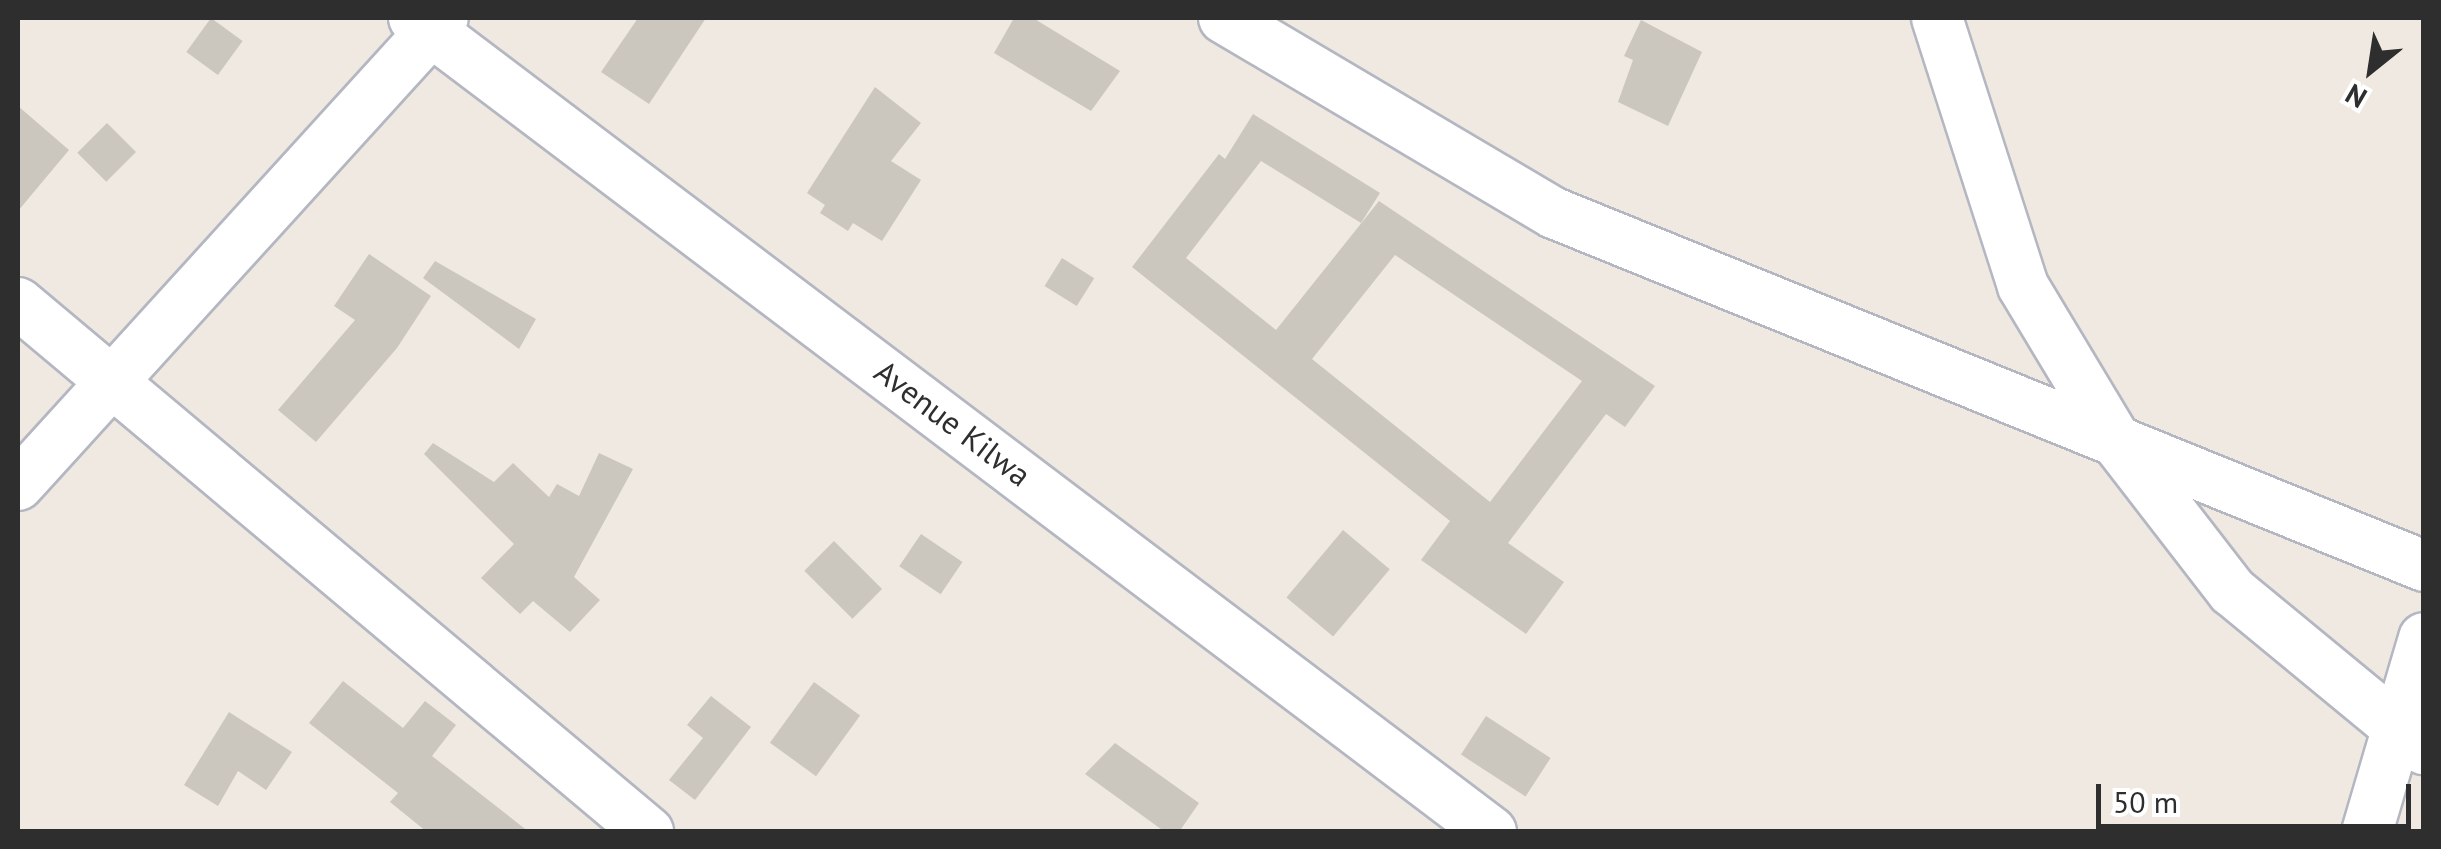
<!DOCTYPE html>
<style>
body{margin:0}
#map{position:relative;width:2441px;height:849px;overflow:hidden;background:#efe9e1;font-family:"PT Sans",sans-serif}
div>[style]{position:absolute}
.building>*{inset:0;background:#cbc7bf;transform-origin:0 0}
.roads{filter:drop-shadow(2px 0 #b4b7c1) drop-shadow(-2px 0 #b4b7c1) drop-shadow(0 2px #b4b7c1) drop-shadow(0 -2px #b4b7c1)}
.minor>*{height:50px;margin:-25px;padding:0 25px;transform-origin:25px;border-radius:25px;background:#fff}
span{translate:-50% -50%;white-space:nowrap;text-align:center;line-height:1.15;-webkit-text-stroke:8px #fff;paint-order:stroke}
.street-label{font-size:32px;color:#2e2e2e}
.frame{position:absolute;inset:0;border:20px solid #2e2e2e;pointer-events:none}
.north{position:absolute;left:2321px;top:20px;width:100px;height:100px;-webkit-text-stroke:8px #fff;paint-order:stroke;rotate:210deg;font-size:28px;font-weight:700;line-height:40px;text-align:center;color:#2e2e2e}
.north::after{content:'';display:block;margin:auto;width:35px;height:45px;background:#2e2e2e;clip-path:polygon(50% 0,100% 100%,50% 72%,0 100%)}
.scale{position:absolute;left:2096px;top:784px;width:315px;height:45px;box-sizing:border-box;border:5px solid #2e2e2e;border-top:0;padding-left:12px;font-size:30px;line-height:35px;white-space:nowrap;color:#2e2e2e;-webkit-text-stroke:8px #fff;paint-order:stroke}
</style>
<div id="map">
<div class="building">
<div style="left:211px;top:18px;width:39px;height:42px;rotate:36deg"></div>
<div style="clip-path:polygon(638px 18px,706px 18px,649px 104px,601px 72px)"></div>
<div style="clip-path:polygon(1014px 18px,1033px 18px,1120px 71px,1091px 111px,994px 53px)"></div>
<div style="clip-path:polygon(1641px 20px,1702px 52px,1668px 126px,1618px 102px,1633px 60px,1624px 56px)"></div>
<div style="clip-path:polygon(875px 87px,921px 123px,891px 161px,921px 180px,882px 241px,853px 223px,848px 231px,820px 213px,825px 205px,807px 193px)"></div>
<div style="clip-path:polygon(18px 106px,69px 150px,18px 211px)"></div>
<div style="clip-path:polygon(evenodd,1253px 114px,1380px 193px,1361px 223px,1261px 161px,1186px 258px,1276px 330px,1379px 201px,1655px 386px,1625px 427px,1606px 414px,1508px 543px,1564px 582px,1526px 634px,1421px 560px,1450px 521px,1132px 267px,1219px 154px,1225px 159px,1253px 114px,1395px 255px,1582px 381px,1490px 502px,1312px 359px,1395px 255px)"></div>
<div style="left:107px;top:123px;width:41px;height:42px;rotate:45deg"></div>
<div style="clip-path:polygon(369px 254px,431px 296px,397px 348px,316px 442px,278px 410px,355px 320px,334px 306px)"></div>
<div style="left:1062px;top:258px;width:38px;height:33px;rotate:32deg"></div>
<div style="clip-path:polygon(435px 261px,536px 319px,519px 349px,423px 278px)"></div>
<div style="clip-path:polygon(433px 443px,494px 482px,513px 463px,549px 497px,557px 484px,579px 496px,599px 453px,633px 469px,574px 577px,600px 600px,570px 632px,533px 601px,520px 614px,481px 578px,514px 544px,424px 454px)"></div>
<div style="left:1343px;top:530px;width:61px;height:88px;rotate:40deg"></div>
<div style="left:921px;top:534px;width:50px;height:39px;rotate:34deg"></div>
<div style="left:834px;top:541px;width:68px;height:42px;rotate:45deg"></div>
<div style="clip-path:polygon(343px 681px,403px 728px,425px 701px,456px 725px,432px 756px,529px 832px,427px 832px,390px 802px,398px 793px,309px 723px)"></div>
<div style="left:814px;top:682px;width:57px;height:75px;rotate:36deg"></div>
<div style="clip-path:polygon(711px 696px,751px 727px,695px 800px,669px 780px,703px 738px,687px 725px)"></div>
<div style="clip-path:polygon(229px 712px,292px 752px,266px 790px,238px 771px,218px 806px,184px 785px)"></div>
<div style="left:1486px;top:716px;width:77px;height:46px;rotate:33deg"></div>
<div style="clip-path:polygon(1115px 743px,1199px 803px,1179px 832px,1165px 832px,1085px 774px)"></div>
</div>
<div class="roads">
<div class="minor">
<div style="left:414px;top:18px;width:1350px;rotate:37.08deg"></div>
<div style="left:1224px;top:18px;width:383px;rotate:30.6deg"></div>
<div style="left:1554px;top:213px;width:939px;rotate:22.08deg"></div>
<div style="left:1937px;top:18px;width:281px;rotate:72.2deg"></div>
<div style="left:2023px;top:286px;width:181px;rotate:59deg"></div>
<div style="left:2116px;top:441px;width:190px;rotate:52.3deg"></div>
<div style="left:2232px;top:591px;width:249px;rotate:39.5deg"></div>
<div style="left:18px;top:303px;width:823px;rotate:40.02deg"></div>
<div style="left:18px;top:485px;width:631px;rotate:-47.7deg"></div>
<div style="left:2367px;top:832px;width:202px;rotate:-73.6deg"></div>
</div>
</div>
<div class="street-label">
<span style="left:953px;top:423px;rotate:37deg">Avenue Kilwa</span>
</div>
<div class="frame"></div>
<div class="north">N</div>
<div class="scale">50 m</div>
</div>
